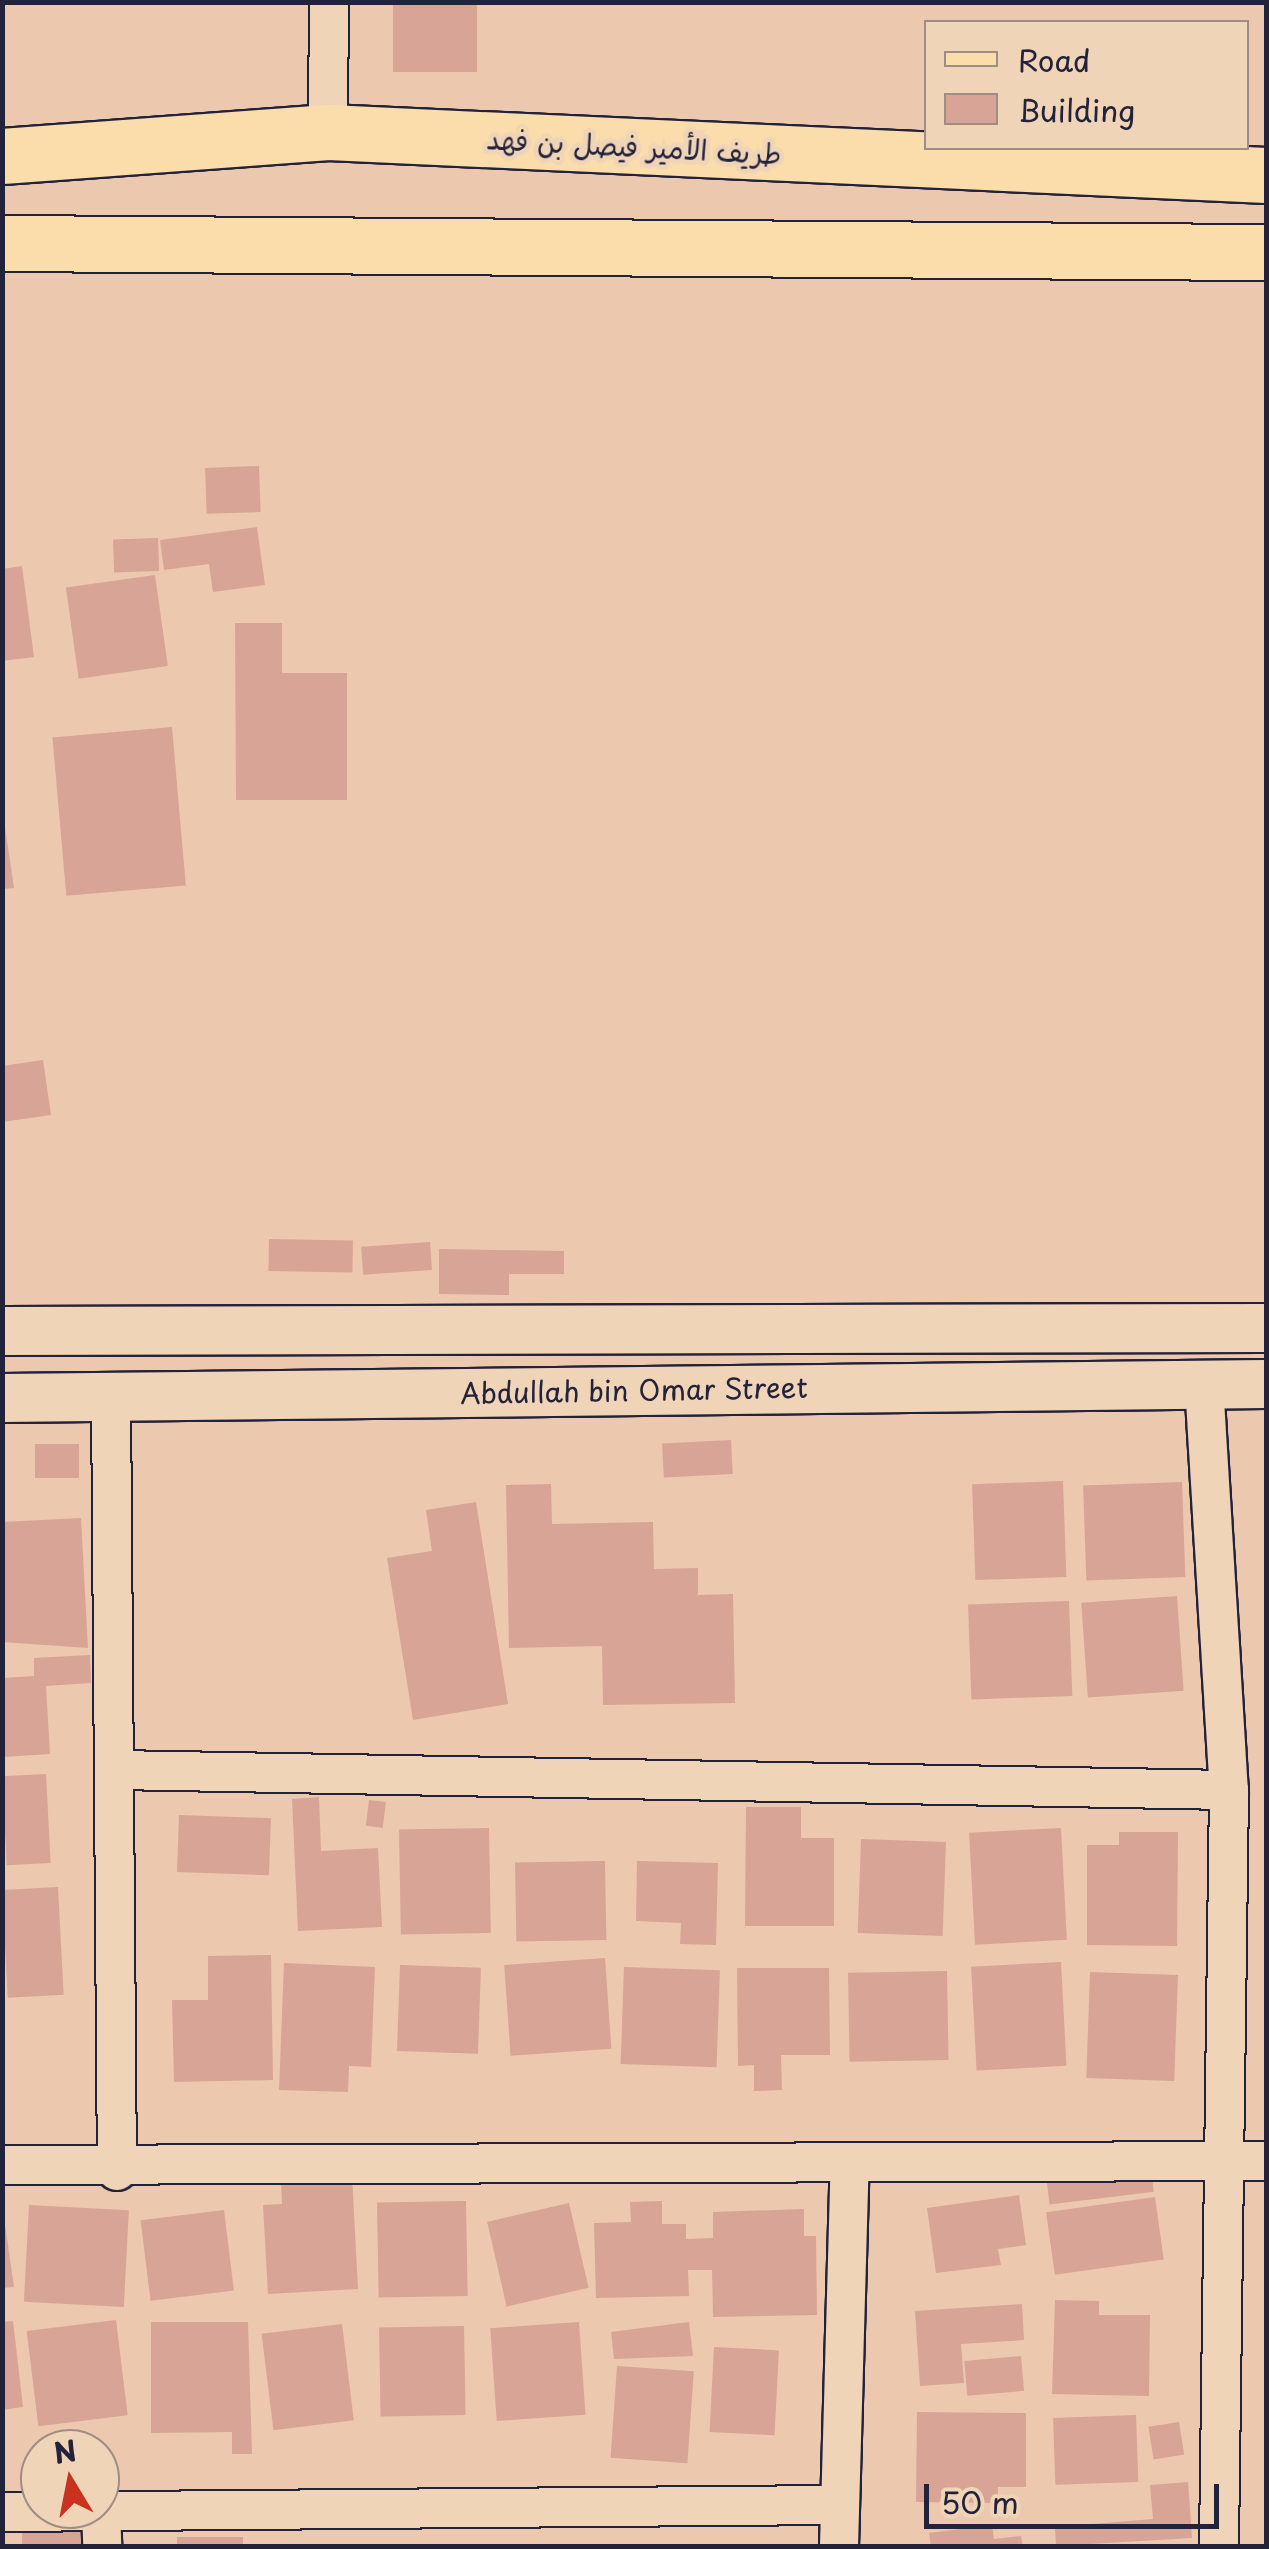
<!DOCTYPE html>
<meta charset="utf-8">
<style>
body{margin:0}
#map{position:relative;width:1269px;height:2549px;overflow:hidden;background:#ecc8af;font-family:"Playpen Sans","Playpen Sans Arabic",sans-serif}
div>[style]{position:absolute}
.building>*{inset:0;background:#d8a496;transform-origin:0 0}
.roads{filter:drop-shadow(2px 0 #22223b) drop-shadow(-2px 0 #22223b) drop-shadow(0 2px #22223b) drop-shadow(0 -2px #22223b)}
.minor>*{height:38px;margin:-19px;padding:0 19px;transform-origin:19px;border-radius:19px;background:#f0d4b7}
.tertiary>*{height:48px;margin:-24px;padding:0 24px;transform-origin:24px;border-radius:24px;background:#f0d4b7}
.primary>*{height:55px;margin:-27.5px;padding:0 27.5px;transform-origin:27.5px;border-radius:27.5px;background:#faddab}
span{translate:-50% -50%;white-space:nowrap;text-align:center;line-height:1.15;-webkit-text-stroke:10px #f0d4b7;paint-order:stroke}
.street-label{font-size:28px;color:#22223b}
.frame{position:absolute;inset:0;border:5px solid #22223b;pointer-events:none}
.legend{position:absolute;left:924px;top:20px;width:325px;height:130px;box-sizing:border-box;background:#f0d4b7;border:2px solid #9e8d85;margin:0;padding:12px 18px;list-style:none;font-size:30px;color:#22223b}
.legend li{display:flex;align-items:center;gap:20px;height:50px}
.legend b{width:50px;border:2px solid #9e8d85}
.north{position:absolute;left:20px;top:2429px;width:100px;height:100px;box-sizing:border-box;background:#f0d4b7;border:2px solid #9e8d85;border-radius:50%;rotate:350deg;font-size:28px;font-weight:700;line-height:40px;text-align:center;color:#22223b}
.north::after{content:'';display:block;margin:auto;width:35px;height:45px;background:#c8321e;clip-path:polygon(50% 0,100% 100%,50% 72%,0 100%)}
.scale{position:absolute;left:924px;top:2484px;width:295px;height:45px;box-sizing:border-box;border:5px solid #22223b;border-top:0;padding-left:12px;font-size:30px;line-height:35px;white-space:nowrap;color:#22223b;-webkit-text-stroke:8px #f0d4b7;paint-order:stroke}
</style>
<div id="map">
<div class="building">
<div style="left:393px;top:2px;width:84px;height:70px"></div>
<div style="left:259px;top:466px;width:46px;height:54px;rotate:88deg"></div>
<div style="clip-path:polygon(257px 527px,265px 585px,213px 592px,209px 564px,164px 570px,160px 540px)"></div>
<div style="left:158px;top:538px;width:33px;height:45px;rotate:88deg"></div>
<div style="clip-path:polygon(22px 566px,34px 657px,2px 661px,2px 569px)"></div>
<div style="left:155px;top:575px;width:92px;height:90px;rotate:82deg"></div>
<div style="clip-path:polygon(235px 623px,282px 623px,282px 673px,347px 673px,347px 800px,236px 800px)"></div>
<div style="left:172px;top:727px;width:159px;height:120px;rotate:85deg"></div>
<div style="clip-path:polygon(2px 807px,14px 888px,2px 889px)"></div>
<div style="clip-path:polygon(43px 1060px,51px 1115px,2px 1122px,2px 1066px)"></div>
<div style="left:269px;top:1239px;width:84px;height:32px;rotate:1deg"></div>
<div style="left:430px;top:1242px;width:28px;height:69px;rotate:86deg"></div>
<div style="clip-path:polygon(439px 1249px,564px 1251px,564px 1274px,509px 1274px,509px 1295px,439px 1294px)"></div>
<div style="left:731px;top:1440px;width:34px;height:69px;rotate:87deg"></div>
<div style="left:35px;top:1444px;width:44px;height:34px"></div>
<div style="left:1063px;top:1481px;width:96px;height:91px;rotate:88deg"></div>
<div style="left:1182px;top:1482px;width:95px;height:99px;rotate:88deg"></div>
<div style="clip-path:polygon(551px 1484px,552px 1524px,653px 1522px,654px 1569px,698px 1568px,698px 1595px,733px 1594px,735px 1703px,603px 1705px,602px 1646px,509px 1648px,506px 1485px)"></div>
<div style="clip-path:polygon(476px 1502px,508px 1704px,413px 1720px,387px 1558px,432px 1551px,426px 1510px)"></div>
<div style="clip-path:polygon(81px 1518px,88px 1648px,2px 1642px,2px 1522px)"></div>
<div style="left:1177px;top:1596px;width:95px;height:96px;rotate:86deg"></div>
<div style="left:1069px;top:1601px;width:95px;height:101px;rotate:88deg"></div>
<div style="clip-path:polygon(90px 1655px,91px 1683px,46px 1686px,50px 1754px,2px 1757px,2px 1678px,34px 1676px,34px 1658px)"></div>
<div style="left:46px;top:1774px;width:89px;height:44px;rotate:87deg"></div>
<div style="clip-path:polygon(319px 1797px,321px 1851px,378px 1848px,382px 1927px,298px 1931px,292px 1799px)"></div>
<div style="left:369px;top:1800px;width:17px;height:26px;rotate:7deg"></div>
<div style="clip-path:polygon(746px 1807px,801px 1807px,801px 1838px,834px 1838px,834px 1926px,745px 1926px)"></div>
<div style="left:179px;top:1815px;width:92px;height:57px;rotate:2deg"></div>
<div style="left:489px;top:1828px;width:105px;height:90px;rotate:89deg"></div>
<div style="left:1061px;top:1828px;width:112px;height:92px;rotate:87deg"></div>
<div style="clip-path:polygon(1119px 1832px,1178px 1832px,1177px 1946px,1087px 1945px,1087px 1845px,1119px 1845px)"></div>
<div style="left:861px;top:1839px;width:85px;height:94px;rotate:2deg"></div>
<div style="left:605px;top:1861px;width:79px;height:90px;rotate:89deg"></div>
<div style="clip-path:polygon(637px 1861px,718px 1863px,716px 1945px,680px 1944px,681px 1923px,636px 1921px)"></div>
<div style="left:58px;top:1887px;width:108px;height:56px;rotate:87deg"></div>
<div style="clip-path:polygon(271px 1955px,273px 2080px,174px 2082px,172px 2000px,208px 2000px,208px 1956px)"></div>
<div style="left:605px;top:1958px;width:91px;height:101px;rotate:86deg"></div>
<div style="left:1061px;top:1962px;width:104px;height:90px;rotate:87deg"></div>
<div style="clip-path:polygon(284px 1963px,375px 1967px,371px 2067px,349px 2066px,348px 2092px,279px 2090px)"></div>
<div style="left:400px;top:1965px;width:81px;height:86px;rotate:2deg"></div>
<div style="left:624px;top:1967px;width:96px;height:97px;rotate:2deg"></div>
<div style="clip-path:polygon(737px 1968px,829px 1968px,830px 2055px,781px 2055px,782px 2090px,754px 2091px,754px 2065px,738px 2066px)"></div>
<div style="left:947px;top:1971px;width:89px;height:99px;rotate:89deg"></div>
<div style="left:1090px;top:1972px;width:88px;height:106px;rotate:2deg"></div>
<div style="left:1151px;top:2169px;width:23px;height:105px;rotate:83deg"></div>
<div style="clip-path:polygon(352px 2176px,358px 2289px,268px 2294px,263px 2205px,282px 2204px,281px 2180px)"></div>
<div style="clip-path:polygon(1019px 2195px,1026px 2245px,998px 2249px,1001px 2265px,936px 2273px,927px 2208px)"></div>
<div style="left:1155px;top:2197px;width:63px;height:110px;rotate:82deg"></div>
<div style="left:466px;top:2201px;width:95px;height:89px;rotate:89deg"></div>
<div style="clip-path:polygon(662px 2201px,662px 2224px,686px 2224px,686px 2239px,713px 2238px,713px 2212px,804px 2209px,804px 2236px,816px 2236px,817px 2315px,713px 2317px,712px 2270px,688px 2270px,689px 2296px,596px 2298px,594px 2223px,631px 2222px,630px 2202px)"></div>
<div style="clip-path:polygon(2px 2203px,14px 2287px,2px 2288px)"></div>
<div style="left:569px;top:2203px;width:87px;height:84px;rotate:77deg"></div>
<div style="left:29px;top:2205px;width:100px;height:97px;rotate:3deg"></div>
<div style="left:224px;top:2210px;width:81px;height:84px;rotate:83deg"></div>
<div style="clip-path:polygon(1055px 2300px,1099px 2301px,1099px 2315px,1150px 2315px,1149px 2396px,1052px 2394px)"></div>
<div style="clip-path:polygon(1022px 2304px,1024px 2340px,961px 2344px,964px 2383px,920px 2386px,915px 2311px)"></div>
<div style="left:116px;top:2320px;width:96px;height:90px;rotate:83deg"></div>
<div style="clip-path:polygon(13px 2321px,23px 2407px,2px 2410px,2px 2322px)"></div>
<div style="clip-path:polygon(151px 2322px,248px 2322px,252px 2454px,232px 2454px,232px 2432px,151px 2433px)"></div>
<div style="left:579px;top:2322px;width:93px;height:89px;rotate:86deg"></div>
<div style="clip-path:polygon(689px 2322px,693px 2356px,614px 2359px,611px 2332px)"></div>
<div style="left:342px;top:2324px;width:97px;height:81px;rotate:83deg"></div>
<div style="left:464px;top:2326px;width:89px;height:85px;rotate:89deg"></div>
<div style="left:714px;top:2347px;width:65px;height:85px;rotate:3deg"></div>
<div style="left:1021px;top:2356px;width:35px;height:57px;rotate:85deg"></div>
<div style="left:617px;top:2366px;width:77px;height:92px;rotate:4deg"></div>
<div style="clip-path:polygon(917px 2412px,1026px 2413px,1026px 2487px,998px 2487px,998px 2503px,916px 2502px)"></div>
<div style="left:1136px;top:2415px;width:67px;height:83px;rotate:88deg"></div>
<div style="left:1179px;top:2422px;width:33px;height:31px;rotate:81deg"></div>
<div style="clip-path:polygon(1188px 2482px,1192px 2538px,1056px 2546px,1055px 2527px,1153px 2519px,1150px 2485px)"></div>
<div style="clip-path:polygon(992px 2525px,994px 2539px,1021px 2536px,1023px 2546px,931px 2546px,929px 2533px)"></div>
<div style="left:84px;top:2527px;width:19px;height:62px;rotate:90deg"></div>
<div style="left:243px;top:2537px;width:9px;height:66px;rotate:90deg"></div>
</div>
<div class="roads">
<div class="minor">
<div style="left:328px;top:132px;width:130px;rotate:-89.6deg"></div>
<div style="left:1204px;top:1384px;width:407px;rotate:86.5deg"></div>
<div style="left:1229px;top:1790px;width:756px;rotate:90.76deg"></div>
<div style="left:111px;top:1396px;width:775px;rotate:89.56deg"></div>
<div style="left:116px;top:1770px;width:1113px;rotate:1.03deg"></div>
<div style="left:2px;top:2165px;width:1264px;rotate:-0.18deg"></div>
<div style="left:101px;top:2509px;width:37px;rotate:88deg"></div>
<div style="left:2px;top:2512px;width:838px;rotate:-0.48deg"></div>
<div style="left:839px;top:2546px;width:382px;rotate:-88.4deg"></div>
</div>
<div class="tertiary">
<div style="left:2px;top:1331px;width:1264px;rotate:-0.14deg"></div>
<div style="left:2px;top:1398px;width:1264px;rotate:-0.63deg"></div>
</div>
<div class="primary">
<div style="left:2px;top:156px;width:327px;rotate:-4.2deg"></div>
<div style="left:328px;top:132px;width:939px;rotate:2.62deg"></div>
<div style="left:2px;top:243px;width:1264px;rotate:0.41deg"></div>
</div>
</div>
<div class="street-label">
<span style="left:634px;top:146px;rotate:3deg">طريف الأمير فيصل بن فهد</span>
<span style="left:634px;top:1390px;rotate:-1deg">Abdullah bin Omar Street</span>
</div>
<div class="frame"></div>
<ul class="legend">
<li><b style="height:12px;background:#faddab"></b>Road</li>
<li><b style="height:28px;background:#d8a496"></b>Building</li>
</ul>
<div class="north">N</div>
<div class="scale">50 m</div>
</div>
